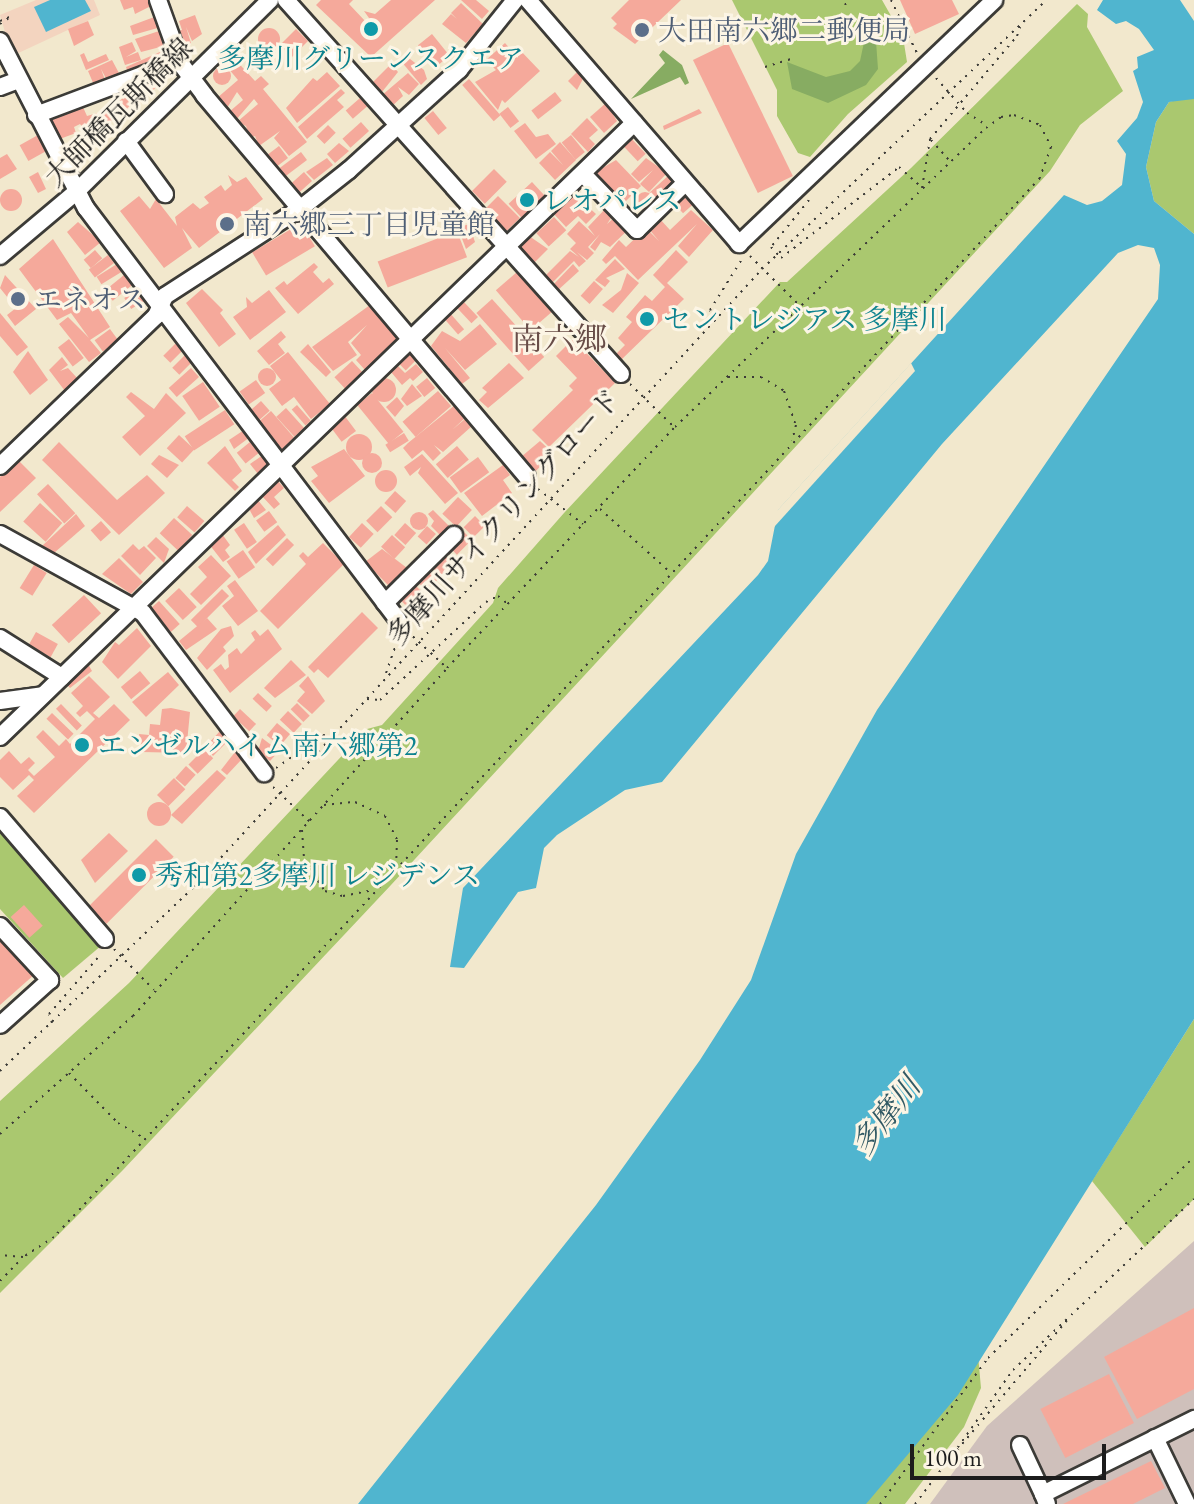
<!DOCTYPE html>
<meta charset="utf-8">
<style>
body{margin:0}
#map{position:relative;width:1194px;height:1504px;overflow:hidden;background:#f2e8cd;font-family:"EB Garamond","Noto Serif JP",serif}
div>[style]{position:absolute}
.built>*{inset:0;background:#f3d4bf}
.industrial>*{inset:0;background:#cfc0bb}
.green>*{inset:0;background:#aac86f}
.forest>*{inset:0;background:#87ac62}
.water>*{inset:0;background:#50b5cf}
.pier>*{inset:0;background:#f2e8cd}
.building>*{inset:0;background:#f5a99b;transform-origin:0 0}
.round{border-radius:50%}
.path>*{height:2px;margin-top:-1px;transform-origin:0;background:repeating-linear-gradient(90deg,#3c3b37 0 2px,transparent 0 8px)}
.roads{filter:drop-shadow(2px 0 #3c3b37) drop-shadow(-2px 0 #3c3b37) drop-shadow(0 2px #3c3b37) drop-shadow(0 -2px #3c3b37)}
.minor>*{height:16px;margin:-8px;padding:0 8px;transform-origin:8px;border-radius:8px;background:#fff}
.dots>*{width:22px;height:22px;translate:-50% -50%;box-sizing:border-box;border:4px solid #fcf5e5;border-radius:50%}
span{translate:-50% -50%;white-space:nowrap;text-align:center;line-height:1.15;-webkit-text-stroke:6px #fcf5e5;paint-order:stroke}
.service-label{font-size:28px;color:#4e5e75}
.left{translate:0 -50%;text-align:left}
.culture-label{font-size:28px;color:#0d838f}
.street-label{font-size:28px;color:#1c1c1c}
.water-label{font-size:30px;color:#315964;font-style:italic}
.quarter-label{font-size:32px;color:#684d48}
.scale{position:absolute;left:910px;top:1444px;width:196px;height:36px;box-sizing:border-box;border:4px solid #1c1c1c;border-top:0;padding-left:10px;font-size:24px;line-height:28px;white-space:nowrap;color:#1c1c1c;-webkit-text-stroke:6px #fcf5e5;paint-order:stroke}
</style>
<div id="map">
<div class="built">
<div style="clip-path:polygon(36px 0,94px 0,100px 15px,12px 56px,0 15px)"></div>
</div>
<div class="industrial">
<div style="clip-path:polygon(1194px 1241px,1194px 1504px,930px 1504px,987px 1426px)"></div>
</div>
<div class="green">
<div style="clip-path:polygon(732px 0,882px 0,903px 37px,907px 62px,848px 114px,810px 157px,798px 153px,777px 116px,777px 90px)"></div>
<div style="clip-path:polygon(1077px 4px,1088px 14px,1087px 27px,1123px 91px,1080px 125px,1050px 171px,391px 885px,122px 1171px,0 1293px,0 1101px,129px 983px,367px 729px,382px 725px,493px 603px,498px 588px,564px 513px,780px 282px,787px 282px,911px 168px)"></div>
<div style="clip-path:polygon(1188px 97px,1194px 99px,1194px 234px,1154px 201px,1146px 167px,1156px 122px,1169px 102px)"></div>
<div style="clip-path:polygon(0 827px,102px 945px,63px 978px,0 909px)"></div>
<div style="clip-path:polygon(1194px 1019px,1194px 1199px,1145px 1247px,1092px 1181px)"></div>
<div style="clip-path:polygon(977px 1344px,981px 1388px,964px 1427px,905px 1504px,859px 1504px)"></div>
</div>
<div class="forest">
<div style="clip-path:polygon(869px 19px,875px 27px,878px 69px,866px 85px,828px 103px,792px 89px,787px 62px,826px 77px,850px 71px,860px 61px)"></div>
<div style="clip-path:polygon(663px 50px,682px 65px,689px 83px,685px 85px,680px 77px,631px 99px,665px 63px,659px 55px)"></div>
</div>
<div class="water">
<div style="clip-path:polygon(50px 0,85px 0,91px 11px,46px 32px,34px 7px)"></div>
<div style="clip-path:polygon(1103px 0,1180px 0,1194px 21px,1194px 99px,1169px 102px,1156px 122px,1146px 167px,1154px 201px,1194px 234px,1194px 1019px,958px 1395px,866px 1504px,358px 1504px,596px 1205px,700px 1060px,751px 980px,796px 854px,877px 710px,1158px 299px,1160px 265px,1154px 248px,1138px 245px,1118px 253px,942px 444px,662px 782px,625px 790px,557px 835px,544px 848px,536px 888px,518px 892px,464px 968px,450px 967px,463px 888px,758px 575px,768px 561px,778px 510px,1064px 195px,1087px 205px,1102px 201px,1122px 185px,1126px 154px,1117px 141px,1137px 118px,1143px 102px,1133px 71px,1138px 68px,1137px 57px,1154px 50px,1139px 29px,1126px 21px,1116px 24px,1097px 10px)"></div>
</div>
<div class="pier">
<div style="clip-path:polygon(911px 363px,915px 371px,766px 536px,774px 514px)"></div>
</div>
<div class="building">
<div style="clip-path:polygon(120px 0,151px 0,153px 5px,135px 14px,133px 7px,124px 10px)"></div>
<div style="clip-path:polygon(321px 0,353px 0,349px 4px,366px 22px,369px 18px,364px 11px,375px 14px,391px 0,435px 0,371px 57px,316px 5px)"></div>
<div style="clip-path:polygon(461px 0,476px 0,489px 11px,482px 19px)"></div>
<div style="clip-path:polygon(629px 0,681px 0,635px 44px,613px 28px,617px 24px,611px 18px)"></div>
<div style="clip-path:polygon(900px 0,952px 0,959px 14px,915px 34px)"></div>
<div style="clip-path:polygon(461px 3px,483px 24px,466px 43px,442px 24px,451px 14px,457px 19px,451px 13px)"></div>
<div style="clip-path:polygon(195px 15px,202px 34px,192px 41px,186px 27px,191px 43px,180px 51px,173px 32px,182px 30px,179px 21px)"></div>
<div style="clip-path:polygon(157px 16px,161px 27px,133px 35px,130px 26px)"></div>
<div style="clip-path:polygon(88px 21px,94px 35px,74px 46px,68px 29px)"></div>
<div class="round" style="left:258px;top:28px;width:22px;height:22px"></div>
<div style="left:296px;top:29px;width:17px;height:23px;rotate:45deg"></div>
<div style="clip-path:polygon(159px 31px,164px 46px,141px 52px,135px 39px)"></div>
<div style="left:432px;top:34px;width:28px;height:18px;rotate:51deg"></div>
<div style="clip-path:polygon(132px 42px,136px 51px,126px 57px,138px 52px,141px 60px,125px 65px,119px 47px)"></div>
<div style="clip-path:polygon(505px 43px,518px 58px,518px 48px,540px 71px,505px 103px,502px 100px,498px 110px,475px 82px,496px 70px,486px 60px)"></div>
<div style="left:728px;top:43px;width:148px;height:39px;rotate:64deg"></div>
<div style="clip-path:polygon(169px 48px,174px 59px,129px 76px,126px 67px)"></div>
<div style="clip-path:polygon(84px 53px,88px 62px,106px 54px,109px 60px,86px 70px,80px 55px)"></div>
<div style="clip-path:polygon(231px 55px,255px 81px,261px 76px,269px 84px,263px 89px,307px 142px,289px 156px,274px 138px,280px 131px,259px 146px,255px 136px,250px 138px,246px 126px,237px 122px,258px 104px,254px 99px,236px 120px,229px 112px,243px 100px,237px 92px,227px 108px,217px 98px,238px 80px,223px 62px)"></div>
<div style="clip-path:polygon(405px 55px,424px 70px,427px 79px,421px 85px,400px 60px)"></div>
<div style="clip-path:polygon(112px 60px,120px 75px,108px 82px,101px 69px,105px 80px,94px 85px,88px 71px)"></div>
<div style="clip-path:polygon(391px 64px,398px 72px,382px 92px,373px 82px)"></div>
<div class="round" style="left:213px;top:67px;width:18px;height:18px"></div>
<div style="clip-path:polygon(175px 69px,137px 106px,112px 114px,109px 107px,130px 94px,128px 88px)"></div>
<div style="clip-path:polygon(578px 71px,584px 77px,577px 90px,568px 81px)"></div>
<div style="clip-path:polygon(327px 72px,340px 86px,297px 123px,286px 108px,313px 78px,317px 81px)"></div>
<div style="clip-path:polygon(408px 73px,419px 84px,409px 95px,398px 87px,403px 96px,391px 107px,381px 96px)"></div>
<div style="left:469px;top:79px;width:48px;height:9px;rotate:49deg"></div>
<div style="clip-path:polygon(341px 89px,345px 93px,337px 100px,344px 107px,307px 139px,298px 127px)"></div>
<div style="left:555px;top:92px;width:11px;height:30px;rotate:52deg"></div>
<div style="left:360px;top:98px;width:11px;height:19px;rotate:49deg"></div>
<div style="clip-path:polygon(606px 103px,617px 121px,604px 133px,590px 117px)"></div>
<div style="clip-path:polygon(82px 105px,87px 116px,108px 110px,112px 121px,97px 124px,99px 131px,89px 135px,80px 124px,74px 127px,76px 133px,57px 140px,47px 118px)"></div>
<div style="left:508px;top:107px;width:18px;height:11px;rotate:52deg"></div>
<div style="clip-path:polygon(699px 109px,702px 113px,664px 130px,663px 126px)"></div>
<div style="left:433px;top:111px;width:22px;height:11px;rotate:51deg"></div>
<div style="clip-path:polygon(587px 118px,598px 130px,589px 138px,595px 144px,588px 152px,571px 134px)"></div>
<div style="left:361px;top:122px;width:12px;height:25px;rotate:48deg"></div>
<div style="clip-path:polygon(525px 123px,536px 137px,548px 134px,556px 144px,536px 159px,514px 131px)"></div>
<div style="left:328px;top:125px;width:11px;height:16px;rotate:45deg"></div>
<div style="left:38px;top:135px;width:18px;height:21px;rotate:61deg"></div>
<div style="left:571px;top:135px;width:22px;height:12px;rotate:51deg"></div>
<div style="left:630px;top:137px;width:23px;height:11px;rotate:47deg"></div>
<div style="clip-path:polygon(560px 142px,576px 160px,555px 180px,539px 163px,550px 152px,563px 165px,551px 151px)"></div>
<div style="clip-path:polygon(339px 143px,349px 151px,335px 163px,327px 154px)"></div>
<div style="left:279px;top:146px;width:15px;height:14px;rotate:53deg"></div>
<div style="left:301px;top:152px;width:10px;height:27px;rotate:53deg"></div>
<div style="clip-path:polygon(7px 154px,17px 169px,0 179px,0 158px)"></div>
<div style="clip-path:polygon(327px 158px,333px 165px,314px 180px,306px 172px)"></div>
<div style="clip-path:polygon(646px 158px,667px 173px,649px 192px,640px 184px,653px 170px,639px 182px,631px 174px)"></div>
<div style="clip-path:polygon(616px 160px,641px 186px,623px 204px,594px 173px)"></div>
<div style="left:494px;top:169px;width:18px;height:31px;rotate:45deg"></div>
<div style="clip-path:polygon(38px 172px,46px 189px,38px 193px,29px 177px)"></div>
<div style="left:304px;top:172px;width:12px;height:18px;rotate:48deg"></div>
<div style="clip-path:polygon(228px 175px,237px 182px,246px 177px,263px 199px,199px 248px,182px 228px,192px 248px,164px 268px,120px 211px,139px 196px,150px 209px,156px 199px,177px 226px,175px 217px,193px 203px,200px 209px,209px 203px,204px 197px,221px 185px,225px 191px,232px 185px)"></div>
<div style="left:668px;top:176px;width:12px;height:25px;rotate:48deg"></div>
<div style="left:532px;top:182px;width:19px;height:32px;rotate:47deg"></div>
<div class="round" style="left:0;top:189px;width:22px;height:22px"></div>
<div class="round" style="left:636px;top:192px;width:18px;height:18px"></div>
<div style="clip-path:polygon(574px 194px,596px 214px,586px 224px,578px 216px,566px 227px,553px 213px)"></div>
<div style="left:684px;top:195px;width:13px;height:13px;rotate:48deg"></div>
<div style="left:498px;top:196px;width:31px;height:19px;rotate:45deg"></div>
<div style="clip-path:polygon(606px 208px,613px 215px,607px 224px,617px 215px,620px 225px,630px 228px,610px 247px,601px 242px,595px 251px,590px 247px,600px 234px,588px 247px,594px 253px,587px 260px,577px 252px,586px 261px,579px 267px,574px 261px,552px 283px,545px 276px,570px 251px,579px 257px,570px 249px,576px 243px,567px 234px,579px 221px,595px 236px,588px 227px)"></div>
<div style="clip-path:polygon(691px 210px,713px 230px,689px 257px,678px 246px,697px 224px,638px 280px,615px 256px,606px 264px,602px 260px,619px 240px,626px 247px,646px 228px,659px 241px,648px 228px,659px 218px,670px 230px)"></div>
<div style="left:554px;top:217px;width:18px;height:24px;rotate:47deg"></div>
<div style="clip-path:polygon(78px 222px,101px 242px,85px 255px,67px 232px)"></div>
<div style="left:301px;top:223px;width:27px;height:57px;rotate:59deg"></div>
<div style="clip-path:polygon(469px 224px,475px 242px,466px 249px,458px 228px)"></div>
<div style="left:457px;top:231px;width:28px;height:85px;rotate:69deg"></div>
<div style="clip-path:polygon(529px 236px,548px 249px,534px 263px,519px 247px)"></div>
<div style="clip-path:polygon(53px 239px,110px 327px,90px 340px,101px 353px,89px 362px,59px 324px,68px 317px,89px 338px,71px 313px,57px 320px,19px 269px)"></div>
<div style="left:95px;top:250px;width:11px;height:15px;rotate:49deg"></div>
<div style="clip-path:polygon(676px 250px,688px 262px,667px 283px,684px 299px,622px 359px,616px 354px,625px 345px,618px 338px,632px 322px,626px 317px,645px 295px,652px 301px,665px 287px,653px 275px)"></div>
<div style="left:108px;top:255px;width:10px;height:24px;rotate:53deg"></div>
<div style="clip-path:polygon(615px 259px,625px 269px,606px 278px,610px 281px,605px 287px,595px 280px)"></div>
<div style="clip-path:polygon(314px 263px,318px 267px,313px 272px,323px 283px,329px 278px,334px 284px,298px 314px,275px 288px,284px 281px,287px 285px)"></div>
<div style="left:117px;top:264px;width:9px;height:24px;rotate:58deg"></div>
<div style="clip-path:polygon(573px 264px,579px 271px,557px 291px,552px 286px)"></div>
<div style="left:517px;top:272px;width:53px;height:28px;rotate:49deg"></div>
<div style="clip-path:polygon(627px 273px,639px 283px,613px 313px,602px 305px,621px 290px)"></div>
<div style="clip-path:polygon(5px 275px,36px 309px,15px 326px,7px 315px,16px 308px,0 288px)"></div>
<div style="left:124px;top:275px;width:13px;height:25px;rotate:51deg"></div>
<div style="left:594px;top:281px;width:12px;height:20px;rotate:42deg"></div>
<div style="clip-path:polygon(202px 289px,223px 310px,220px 313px,236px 334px,219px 347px,186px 303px)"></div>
<div style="left:137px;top:290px;width:13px;height:15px;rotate:58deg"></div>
<div style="clip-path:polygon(269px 290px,286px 312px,250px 340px,233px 317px,247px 307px,246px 297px,252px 303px)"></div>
<div style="left:492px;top:299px;width:78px;height:21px;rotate:48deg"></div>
<div style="left:463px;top:301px;width:22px;height:9px;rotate:47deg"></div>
<div style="clip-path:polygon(370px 305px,399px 338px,365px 370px,356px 360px,361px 355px,351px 343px,367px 325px,348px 342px,357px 355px,333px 371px,312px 347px)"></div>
<div style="left:449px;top:312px;width:23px;height:8px;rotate:49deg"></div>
<div style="clip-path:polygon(0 313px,28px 347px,17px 356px,0 336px)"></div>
<div style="clip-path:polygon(480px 324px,497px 344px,465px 370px,445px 348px,470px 378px,462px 384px,431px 346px,442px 331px,460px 341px)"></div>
<div style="left:110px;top:329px;width:14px;height:19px;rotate:54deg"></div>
<div style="clip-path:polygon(281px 331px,286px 337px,278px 344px,285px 353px,269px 365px,257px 351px)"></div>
<div style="left:69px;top:339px;width:24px;height:14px;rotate:52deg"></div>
<div style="clip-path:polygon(573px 339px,615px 383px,549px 447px,532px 430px,573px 390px,569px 386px,577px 378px,556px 356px)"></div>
<div style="left:176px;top:343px;width:10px;height:18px;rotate:45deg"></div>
<div style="clip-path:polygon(308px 344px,331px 372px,326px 377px,300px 352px)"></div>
<div style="clip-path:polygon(28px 351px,48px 380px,30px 395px,13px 372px)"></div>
<div style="clip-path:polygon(288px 352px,330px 404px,311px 419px,294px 397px,282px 406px,269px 389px,281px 380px,270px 366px)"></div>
<div style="left:410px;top:352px;width:10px;height:16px;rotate:45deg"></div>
<div style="left:185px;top:355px;width:10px;height:18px;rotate:45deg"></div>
<div style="clip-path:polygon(62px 357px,68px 365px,60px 371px,68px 368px,78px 379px,65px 391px,49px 370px)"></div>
<div style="left:352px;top:361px;width:16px;height:24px;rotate:47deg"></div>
<div style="clip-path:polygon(509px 363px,524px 378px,488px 408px,479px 400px,487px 392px,482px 388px)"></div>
<div style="clip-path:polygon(416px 364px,423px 372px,413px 381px,410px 378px,402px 385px,391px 372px,398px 366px,405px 373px)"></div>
<div style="left:191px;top:368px;width:12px;height:30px;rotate:48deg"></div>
<div class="round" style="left:258px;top:368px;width:18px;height:18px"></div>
<div style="left:427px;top:378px;width:13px;height:14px;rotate:51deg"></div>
<div class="round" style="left:372px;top:378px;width:24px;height:24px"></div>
<div style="left:256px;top:380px;width:16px;height:20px;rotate:55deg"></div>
<div style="left:203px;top:382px;width:30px;height:25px;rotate:56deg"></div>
<div style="clip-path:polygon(412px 384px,422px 396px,407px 406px,401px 399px)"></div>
<div style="left:438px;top:391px;width:20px;height:47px;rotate:49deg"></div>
<div style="clip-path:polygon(131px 392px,154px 409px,166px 393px,186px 413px,140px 456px,122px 437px,145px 416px,126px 397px)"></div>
<div style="left:372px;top:393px;width:50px;height:19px;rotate:51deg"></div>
<div style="clip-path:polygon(397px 397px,404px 406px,395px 417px,386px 407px)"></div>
<div style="left:261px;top:401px;width:13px;height:14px;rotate:48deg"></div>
<div style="left:297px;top:405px;width:21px;height:7px;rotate:49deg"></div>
<div style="clip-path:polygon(455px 405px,466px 417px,452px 430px,465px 419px,472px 426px,443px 452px,434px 445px,441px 453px,433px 461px,423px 450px,412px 459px,403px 448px,408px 443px)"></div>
<div style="left:286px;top:408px;width:27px;height:13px;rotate:48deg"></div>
<div style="left:225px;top:410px;width:17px;height:48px;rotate:57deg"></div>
<div style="left:271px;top:411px;width:37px;height:17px;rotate:49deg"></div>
<div style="left:344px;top:415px;width:20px;height:18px;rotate:53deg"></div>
<div style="clip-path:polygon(244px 430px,250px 437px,234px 449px,229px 440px)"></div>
<div style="left:404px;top:433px;width:9px;height:22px;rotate:58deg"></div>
<div class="round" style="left:346px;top:434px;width:26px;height:26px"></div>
<div style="left:179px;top:435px;width:21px;height:18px;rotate:43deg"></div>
<div style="clip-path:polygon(540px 441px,553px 453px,533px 474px,521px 457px)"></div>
<div style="clip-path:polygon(59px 442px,117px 500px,147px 475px,165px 493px,119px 535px,42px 460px)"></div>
<div style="left:250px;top:442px;width:14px;height:17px;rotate:51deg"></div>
<div style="clip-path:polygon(225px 446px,242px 471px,232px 480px,239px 487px,235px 491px,207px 463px)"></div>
<div style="left:457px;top:446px;width:18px;height:28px;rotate:49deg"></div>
<div style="clip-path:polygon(344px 449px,365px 476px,329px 503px,311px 481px,318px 476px,311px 467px)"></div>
<div class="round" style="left:362px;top:453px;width:20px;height:20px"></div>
<div style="clip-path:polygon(422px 454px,458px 493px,445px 504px,418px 473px,421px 467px,410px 476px,404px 467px)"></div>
<div style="clip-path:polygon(159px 455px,179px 465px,167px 478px,151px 464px)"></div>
<div style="clip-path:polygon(263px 455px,269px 463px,258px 474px,250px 464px)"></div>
<div style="left:478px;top:457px;width:19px;height:35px;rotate:54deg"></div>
<div style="clip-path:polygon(18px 460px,36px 478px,0 512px,0 477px)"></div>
<div style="clip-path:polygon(503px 465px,510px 475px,503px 480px,512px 493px,482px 516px,464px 493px)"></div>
<div class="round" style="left:375px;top:470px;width:22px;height:22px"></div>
<div style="clip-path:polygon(277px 480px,284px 488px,274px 497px,280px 504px,274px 509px,261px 495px)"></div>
<div style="left:48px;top:484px;width:40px;height:15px;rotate:47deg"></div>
<div style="left:395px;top:491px;width:15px;height:16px;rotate:42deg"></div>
<div style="left:458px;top:497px;width:19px;height:23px;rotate:43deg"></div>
<div style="clip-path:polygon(257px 499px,266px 510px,254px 518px,248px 507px)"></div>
<div style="left:40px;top:503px;width:30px;height:25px;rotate:42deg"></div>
<div style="left:187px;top:506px;width:23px;height:15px;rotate:41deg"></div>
<div style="left:381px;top:506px;width:16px;height:21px;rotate:45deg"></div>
<div style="clip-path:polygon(433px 510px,449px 526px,440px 535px,431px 526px,434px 521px,428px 514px)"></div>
<div style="left:269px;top:511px;width:14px;height:16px;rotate:54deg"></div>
<div class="round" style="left:410px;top:512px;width:18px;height:18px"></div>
<div style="clip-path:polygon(76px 514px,85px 526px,54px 553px,42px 546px)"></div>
<div style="left:475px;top:516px;width:14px;height:16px;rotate:45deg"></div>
<div style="left:174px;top:518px;width:25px;height:21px;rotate:43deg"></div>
<div style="left:101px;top:521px;width:15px;height:14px;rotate:48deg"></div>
<div style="left:244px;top:523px;width:23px;height:12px;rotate:56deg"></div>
<div style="left:362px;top:523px;width:16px;height:19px;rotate:43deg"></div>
<div style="left:405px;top:523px;width:15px;height:16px;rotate:42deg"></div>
<div style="clip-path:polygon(278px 525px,286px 535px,256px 564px,248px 552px)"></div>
<div style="left:427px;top:526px;width:12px;height:14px;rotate:42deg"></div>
<div style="left:464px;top:532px;width:11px;height:21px;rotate:45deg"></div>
<div style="clip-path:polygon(222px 534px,230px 545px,225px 550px,230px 557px,223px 562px,209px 544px)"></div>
<div style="left:392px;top:535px;width:18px;height:16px;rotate:43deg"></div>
<div style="clip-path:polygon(156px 537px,169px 549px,164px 563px,147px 546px)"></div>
<div style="left:287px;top:538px;width:10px;height:30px;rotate:45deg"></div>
<div style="clip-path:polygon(323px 543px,344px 564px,278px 629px,260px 611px,306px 564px,299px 556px,303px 552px,308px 557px)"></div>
<div style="clip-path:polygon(133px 544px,139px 550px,144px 546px,156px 558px,140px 575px,121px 556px)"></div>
<div style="clip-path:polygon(382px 549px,407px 568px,389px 586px,365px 562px)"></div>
<div style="left:243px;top:550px;width:21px;height:20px;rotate:55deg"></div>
<div style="left:443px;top:554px;width:14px;height:17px;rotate:45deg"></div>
<div style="clip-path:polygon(211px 555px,231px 576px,201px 605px,190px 594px,207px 577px,198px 567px)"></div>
<div style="clip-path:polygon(119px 558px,143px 582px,131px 594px,102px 574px)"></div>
<div style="left:34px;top:565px;width:15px;height:27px;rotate:32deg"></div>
<div style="left:430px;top:572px;width:11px;height:16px;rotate:45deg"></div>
<div style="clip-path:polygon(235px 580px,258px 611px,238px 626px,222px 606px,234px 596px,227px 586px)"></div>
<div style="left:414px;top:584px;width:14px;height:21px;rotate:45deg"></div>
<div style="left:179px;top:588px;width:26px;height:19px;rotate:47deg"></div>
<div style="left:222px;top:589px;width:10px;height:44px;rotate:45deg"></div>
<div style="left:84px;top:595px;width:25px;height:44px;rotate:47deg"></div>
<div style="left:159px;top:601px;width:31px;height:12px;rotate:48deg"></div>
<div style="clip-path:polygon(362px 612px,378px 628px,328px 678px,318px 669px,314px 673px,308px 667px)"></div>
<div style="clip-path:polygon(207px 618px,217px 629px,186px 650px,179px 641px)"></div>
<div style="clip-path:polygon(231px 626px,234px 636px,223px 647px,226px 651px,207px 670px,197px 658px,221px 629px)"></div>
<div style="clip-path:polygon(137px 628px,151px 646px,118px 679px,102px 662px,115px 642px,119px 645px)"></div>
<div style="clip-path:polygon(268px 629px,282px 649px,230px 693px,213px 670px,221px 664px,225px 670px,229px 667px,228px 655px,237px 648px,241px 654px,255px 640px,251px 633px,255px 630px,260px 636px)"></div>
<div style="left:36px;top:632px;width:25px;height:15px;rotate:29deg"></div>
<div style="clip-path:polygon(291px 660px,306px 675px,275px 698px,264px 688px)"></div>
<div style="clip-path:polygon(87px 662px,92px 671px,70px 688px,65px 683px)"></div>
<div style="left:140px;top:671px;width:16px;height:25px;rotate:50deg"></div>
<div style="clip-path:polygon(168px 672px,179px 685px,146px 717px,132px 702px)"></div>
<div style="clip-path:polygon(89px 676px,110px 697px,93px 713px,99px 718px,114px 704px,130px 720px,34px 813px,17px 796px,34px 780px,29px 775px,13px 790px,0 777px,0 760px,9px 751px,21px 764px,29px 757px,35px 763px,28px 770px,34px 776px,55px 757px,36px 737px,43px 730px,59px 746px,66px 739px,70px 744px,95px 719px,87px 711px,80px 717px,76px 713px,83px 706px,71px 693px)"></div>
<div style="clip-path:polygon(308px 676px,325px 701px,312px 714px,297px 701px,305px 692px,299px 686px)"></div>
<div style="left:258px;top:693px;width:19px;height:8px;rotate:43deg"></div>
<div style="left:297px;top:703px;width:18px;height:9px;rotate:45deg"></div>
<div style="left:61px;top:704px;width:30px;height:7px;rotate:46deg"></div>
<div style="clip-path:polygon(171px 708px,190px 712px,186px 753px,142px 752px,139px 734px,149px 735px,150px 724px,160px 725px,162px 709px)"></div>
<div style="left:240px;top:709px;width:22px;height:10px;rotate:43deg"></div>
<div style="left:288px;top:711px;width:19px;height:12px;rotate:43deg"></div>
<div style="left:52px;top:713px;width:30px;height:8px;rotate:44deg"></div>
<div style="left:277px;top:723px;width:17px;height:16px;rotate:40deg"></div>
<div style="clip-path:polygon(221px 730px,227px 742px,213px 756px,205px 747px)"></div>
<div style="clip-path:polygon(262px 738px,279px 751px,270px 761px,258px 751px)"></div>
<div style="left:204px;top:749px;width:13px;height:22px;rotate:45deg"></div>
<div style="clip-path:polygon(235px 752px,242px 759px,227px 775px,221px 770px)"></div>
<div style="left:186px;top:766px;width:13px;height:16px;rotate:42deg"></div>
<div style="clip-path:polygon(217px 770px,226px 778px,182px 824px,171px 815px)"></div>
<div style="left:174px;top:778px;width:16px;height:24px;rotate:45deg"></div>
<div class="round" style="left:147px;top:802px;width:24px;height:24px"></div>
<div style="clip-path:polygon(109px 833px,128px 851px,95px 883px,81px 860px)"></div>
<div style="left:156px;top:839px;width:25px;height:95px;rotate:45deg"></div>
<div style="left:24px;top:905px;width:28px;height:18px;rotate:48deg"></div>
<div style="clip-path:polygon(0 935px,35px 974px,0 1005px)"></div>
<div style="clip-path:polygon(1194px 1308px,1194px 1389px,1137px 1419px,1104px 1357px)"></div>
<div style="left:1109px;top:1374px;width:55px;height:77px;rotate:63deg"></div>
<div style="clip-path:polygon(1151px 1461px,1165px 1488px,1133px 1504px,1063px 1504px)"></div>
</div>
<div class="path">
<div style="left:891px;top:0;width:59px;rotate:63.9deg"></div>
<div style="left:845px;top:5px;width:6px;rotate:-59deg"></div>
<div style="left:0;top:21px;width:13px;rotate:-23deg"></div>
<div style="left:0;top:24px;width:14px;rotate:-34deg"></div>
<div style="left:765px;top:67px;width:28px;rotate:-17deg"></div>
<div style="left:936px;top:78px;width:47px;rotate:48.5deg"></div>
<div style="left:967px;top:113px;width:22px;rotate:32deg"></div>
<div style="left:931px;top:140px;width:30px;rotate:48deg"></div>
<div style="left:922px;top:188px;width:50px;rotate:-80.7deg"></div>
<div style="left:930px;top:139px;width:135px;rotate:-49.8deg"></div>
<div style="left:1017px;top:36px;width:13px;rotate:-72deg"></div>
<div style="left:809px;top:200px;width:60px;rotate:129deg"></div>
<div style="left:771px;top:247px;width:15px;rotate:48deg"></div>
<div style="left:781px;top:258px;width:149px;rotate:-37.6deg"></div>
<div style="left:899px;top:167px;width:30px;rotate:42deg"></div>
<div style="left:750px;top:256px;width:69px;rotate:45deg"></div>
<div style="left:713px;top:319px;width:9px;rotate:-108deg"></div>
<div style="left:710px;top:310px;width:60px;rotate:-57.9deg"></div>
<div style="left:728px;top:377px;width:33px"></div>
<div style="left:761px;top:377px;width:27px;rotate:31deg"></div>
<div style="left:784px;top:391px;width:36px;rotate:71deg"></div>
<div style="left:796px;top:425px;width:16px;rotate:104deg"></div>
<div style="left:630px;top:384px;width:62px;rotate:44.3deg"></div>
<div style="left:538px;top:489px;width:57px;rotate:37.9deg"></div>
<div style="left:600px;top:509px;width:94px;rotate:42deg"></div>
<div style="left:407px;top:631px;width:53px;rotate:42.7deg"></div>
<div style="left:386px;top:673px;width:42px;rotate:-70.7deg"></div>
<div style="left:367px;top:699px;width:13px;rotate:4deg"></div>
<div style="left:380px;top:700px;width:144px;rotate:-42.8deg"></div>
<div style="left:486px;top:602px;width:13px;rotate:-27deg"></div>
<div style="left:498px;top:596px;width:13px;rotate:39deg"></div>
<div style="left:276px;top:768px;width:57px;rotate:-35.1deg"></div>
<div style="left:323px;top:735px;width:8px;rotate:7deg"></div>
<div style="left:273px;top:787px;width:50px;rotate:43.4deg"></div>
<div style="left:324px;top:805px;width:31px;rotate:-6deg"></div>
<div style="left:355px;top:802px;width:33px;rotate:25deg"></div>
<div style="left:385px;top:816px;width:27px;rotate:63deg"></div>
<div style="left:397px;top:840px;width:26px;rotate:92deg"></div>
<div style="left:302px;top:830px;width:31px;rotate:86deg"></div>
<div style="left:304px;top:861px;width:37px;rotate:55deg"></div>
<div style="left:325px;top:891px;width:19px;rotate:16deg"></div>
<div style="left:343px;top:896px;width:31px;rotate:-11deg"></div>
<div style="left:114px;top:949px;width:57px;rotate:45.7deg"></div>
<div style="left:52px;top:1023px;width:9px;rotate:-108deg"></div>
<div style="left:49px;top:1014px;width:79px;rotate:-49.1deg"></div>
<div style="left:0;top:1071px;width:267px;rotate:-43.5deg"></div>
<div style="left:194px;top:887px;width:839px;rotate:-47.41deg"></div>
<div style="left:762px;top:269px;width:391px;rotate:-43.4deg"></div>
<div style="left:69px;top:1073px;width:70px;rotate:45.6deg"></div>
<div style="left:118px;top:1123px;width:28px;rotate:30deg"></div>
<div style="left:0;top:1134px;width:178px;rotate:-41.6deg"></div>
<div style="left:133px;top:1016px;width:469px;rotate:-47.9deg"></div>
<div style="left:447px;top:668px;width:332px;rotate:-46.6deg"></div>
<div style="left:675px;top:427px;width:431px;rotate:-43.9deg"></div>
<div style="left:986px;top:128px;width:19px;rotate:-36deg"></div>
<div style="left:1001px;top:117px;width:13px;rotate:-9deg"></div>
<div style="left:1014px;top:115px;width:28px;rotate:21deg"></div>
<div style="left:1040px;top:125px;width:25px;rotate:63deg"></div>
<div style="left:1051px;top:147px;width:33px;rotate:110deg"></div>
<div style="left:1040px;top:178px;width:1447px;rotate:132.96deg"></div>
<div style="left:54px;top:1237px;width:37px;rotate:147deg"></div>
<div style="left:23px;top:1257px;width:23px;rotate:-175deg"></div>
<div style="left:0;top:1281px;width:30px;rotate:-46deg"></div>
<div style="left:957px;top:1450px;width:173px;rotate:-49.7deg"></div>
<div style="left:953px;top:1454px;width:103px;rotate:-54.5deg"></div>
<div style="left:1013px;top:1370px;width:249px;rotate:-43.4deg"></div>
<div style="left:880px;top:1504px;width:182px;rotate:-53.5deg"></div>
<div style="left:988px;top:1358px;width:288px;rotate:-44.3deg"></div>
<div style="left:915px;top:1504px;width:61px;rotate:-52.9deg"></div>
</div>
<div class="roads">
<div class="minor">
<div style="left:158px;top:0;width:68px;rotate:70.2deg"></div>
<div style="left:181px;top:64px;width:39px;rotate:53deg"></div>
<div style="left:204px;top:95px;width:500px;rotate:49.78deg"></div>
<div style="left:286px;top:0;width:502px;rotate:48.15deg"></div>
<div style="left:528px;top:0;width:323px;rotate:49.1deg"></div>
<div style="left:739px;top:244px;width:353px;rotate:-43.7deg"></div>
<div style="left:0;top:41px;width:188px;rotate:62.8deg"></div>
<div style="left:86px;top:208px;width:517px;rotate:52.86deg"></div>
<div style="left:0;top:87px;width:19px;rotate:-21deg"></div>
<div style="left:36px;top:115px;width:154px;rotate:-20.6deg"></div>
<div style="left:126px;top:141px;width:66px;rotate:53.7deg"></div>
<div style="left:583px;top:174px;width:78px;rotate:46deg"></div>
<div style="left:637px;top:230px;width:67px;rotate:-44.4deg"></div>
<div style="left:0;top:256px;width:99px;rotate:-40.1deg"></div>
<div style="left:76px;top:192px;width:273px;rotate:-44.7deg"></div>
<div style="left:0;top:466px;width:216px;rotate:-43.9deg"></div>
<div style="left:156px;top:316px;width:22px;rotate:-66deg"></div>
<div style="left:165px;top:296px;width:162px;rotate:-32.9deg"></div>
<div style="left:301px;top:208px;width:61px;rotate:-38.4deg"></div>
<div style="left:349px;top:170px;width:149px;rotate:-42.3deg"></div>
<div style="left:459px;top:70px;width:90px;rotate:-51.3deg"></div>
<div style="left:0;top:534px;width:163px;rotate:28.9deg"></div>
<div style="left:143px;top:613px;width:201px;rotate:52.9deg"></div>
<div style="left:385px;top:603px;width:97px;rotate:-44.6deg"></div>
<div style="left:0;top:638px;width:73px;rotate:32.2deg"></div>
<div style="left:0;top:701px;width:43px;rotate:-7.9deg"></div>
<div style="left:0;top:737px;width:883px;rotate:-44.08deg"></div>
<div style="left:0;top:817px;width:161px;rotate:49.3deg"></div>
<div style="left:0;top:926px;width:74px;rotate:47.2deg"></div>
<div style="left:50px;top:980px;width:67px;rotate:138deg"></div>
<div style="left:1155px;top:1438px;width:73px;rotate:64.1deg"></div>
<div style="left:1020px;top:1445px;width:54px;rotate:64.9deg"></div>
<div style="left:1047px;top:1504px;width:11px;rotate:-112deg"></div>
<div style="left:1043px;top:1494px;width:169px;rotate:-26.4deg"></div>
</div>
</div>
<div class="dots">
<div style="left:371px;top:29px;background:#0f9aa8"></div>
<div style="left:642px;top:30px;background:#5c6f8a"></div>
<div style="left:527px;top:200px;background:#0f9aa8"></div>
<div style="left:227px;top:224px;background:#5c6f8a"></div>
<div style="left:18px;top:299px;background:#5c6f8a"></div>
<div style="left:647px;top:319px;background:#0f9aa8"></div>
<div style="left:82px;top:745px;background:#0f9aa8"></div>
<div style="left:139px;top:875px;background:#0f9aa8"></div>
</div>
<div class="service-label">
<span class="left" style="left:658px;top:30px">大田南六郷二郵便局</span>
<span class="left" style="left:243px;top:224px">南六郷三丁目児童館</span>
<span class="left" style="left:34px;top:299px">エネオス</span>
</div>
<div class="culture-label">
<span style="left:371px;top:58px">多摩川グリーンスクエア</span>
<span class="left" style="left:543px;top:200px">レオパレス</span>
<span class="left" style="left:663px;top:319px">セントレジアス 多摩川</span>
<span class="left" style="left:98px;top:745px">エンゼルハイム南六郷第2</span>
<span class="left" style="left:155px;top:875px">秀和第2多摩川 レジデンス</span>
</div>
<div class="street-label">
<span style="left:118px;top:112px;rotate:-45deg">大師橋瓦斯橋線</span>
<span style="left:503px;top:517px;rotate:-48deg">多摩川サイクリングロード</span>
</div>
<div class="water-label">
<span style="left:886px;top:1116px;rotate:-52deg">多摩川</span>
</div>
<div class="quarter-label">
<span style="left:559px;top:339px">南六郷</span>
</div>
<div class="scale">100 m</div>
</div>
